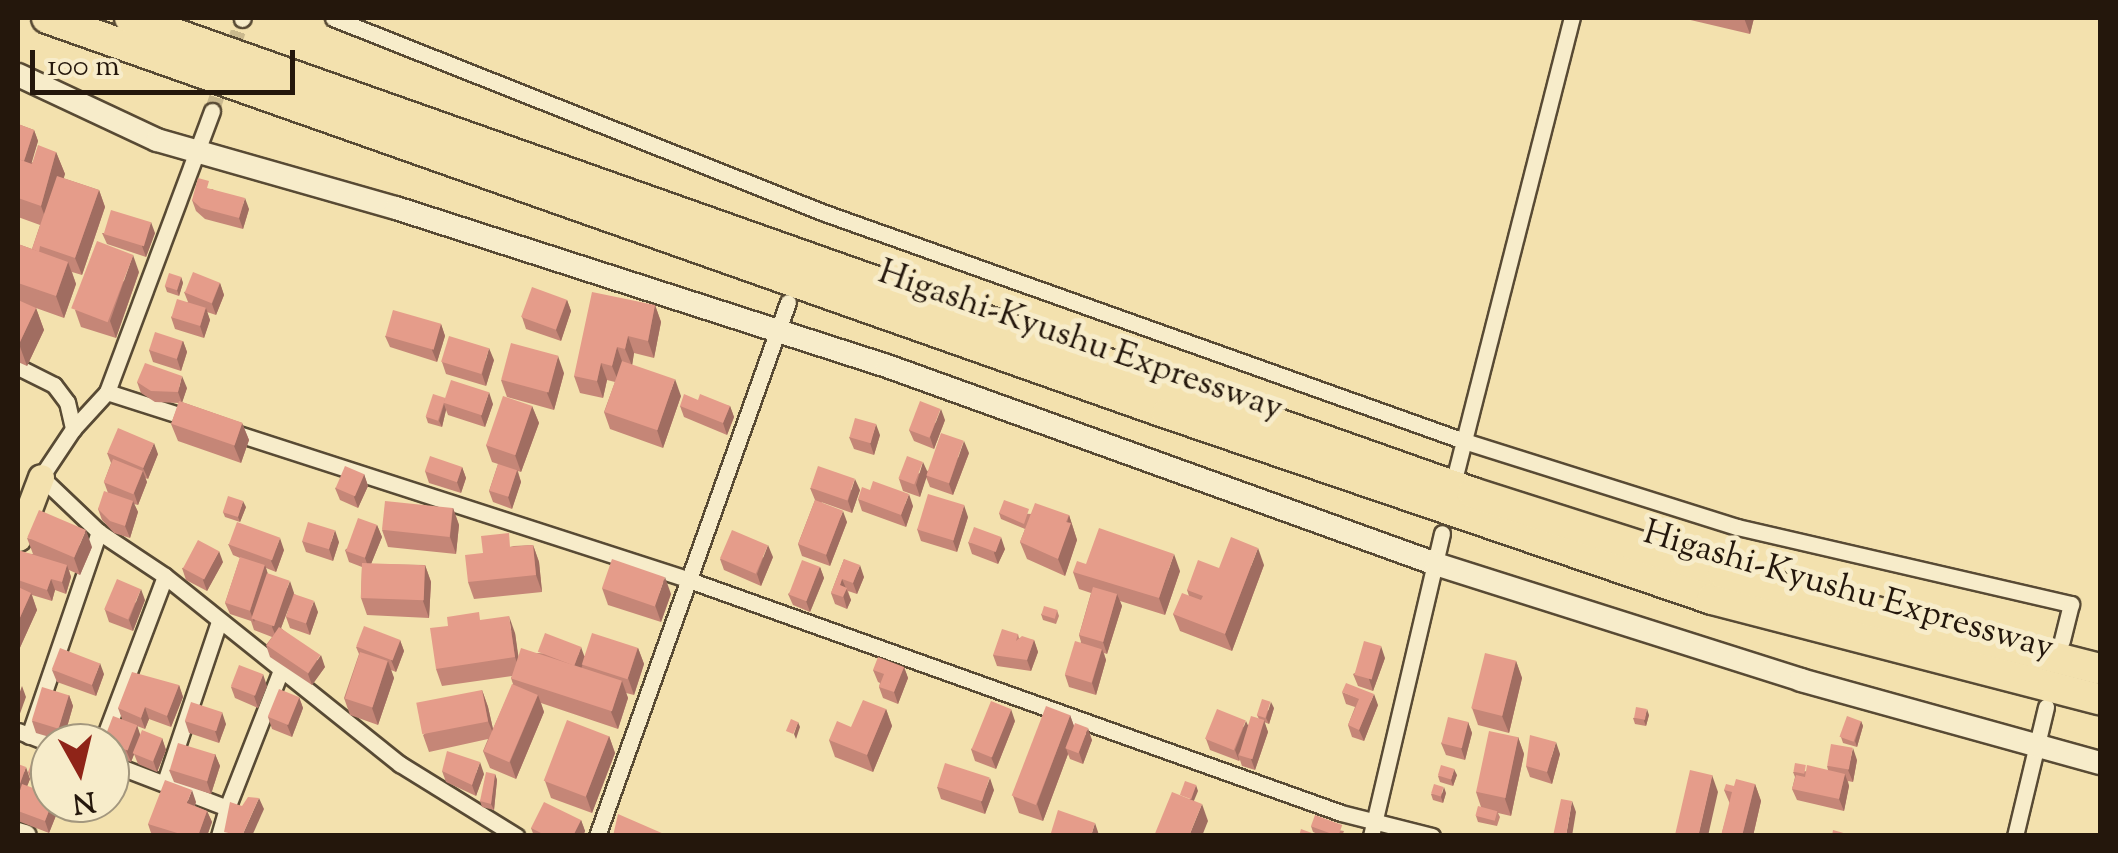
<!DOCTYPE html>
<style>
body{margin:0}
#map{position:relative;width:2118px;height:853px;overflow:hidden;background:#f3e1ae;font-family:"Sorts Mill Goudy",serif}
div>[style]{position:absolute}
.street-tunnel>*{height:15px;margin-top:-7.5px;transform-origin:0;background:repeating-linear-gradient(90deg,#cab98e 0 15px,transparent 0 23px)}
.roads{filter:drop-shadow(2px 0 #584a34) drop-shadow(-2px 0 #584a34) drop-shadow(0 2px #584a34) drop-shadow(0 -2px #584a34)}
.street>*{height:15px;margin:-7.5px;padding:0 7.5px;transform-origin:7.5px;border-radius:7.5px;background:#f7ecca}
.secondary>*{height:22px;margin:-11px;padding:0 11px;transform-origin:11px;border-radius:11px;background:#f7ecca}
.primary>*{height:25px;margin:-12.5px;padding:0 12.5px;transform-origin:12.5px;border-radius:12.5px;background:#f3e1ae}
.highway>*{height:30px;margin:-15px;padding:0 15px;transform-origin:15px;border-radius:15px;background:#f3e1ae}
.wall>*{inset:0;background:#c58677}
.shaded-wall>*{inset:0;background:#a06d61}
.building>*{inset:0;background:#e59c8a;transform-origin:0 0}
span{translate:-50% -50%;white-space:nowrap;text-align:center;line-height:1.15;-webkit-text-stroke:10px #f7ecca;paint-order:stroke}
.street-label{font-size:35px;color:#24170c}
.frame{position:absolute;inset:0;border:20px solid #24170c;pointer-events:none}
.north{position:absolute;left:30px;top:723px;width:100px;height:100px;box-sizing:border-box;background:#f7ecca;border:2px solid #a3977e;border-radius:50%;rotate:172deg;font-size:28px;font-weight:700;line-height:40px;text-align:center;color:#24170c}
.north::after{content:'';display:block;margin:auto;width:35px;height:45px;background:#8f2418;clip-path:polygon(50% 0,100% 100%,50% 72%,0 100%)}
.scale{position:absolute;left:30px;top:50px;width:265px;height:45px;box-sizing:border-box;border:5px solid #24170c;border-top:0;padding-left:12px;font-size:30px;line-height:35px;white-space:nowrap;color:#24170c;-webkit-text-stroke:8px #f7ecca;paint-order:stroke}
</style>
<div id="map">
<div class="street-tunnel">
<div style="left:212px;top:111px;width:97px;rotate:-71.9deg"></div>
</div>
<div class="roads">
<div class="street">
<div style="left:333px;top:18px;width:526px;rotate:21.64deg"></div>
<div style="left:822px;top:212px;width:682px;rotate:19.63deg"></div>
<div style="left:1464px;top:441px;width:286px;rotate:17.5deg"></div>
<div style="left:1737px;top:527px;width:343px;rotate:13deg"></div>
<div style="left:2071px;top:604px;width:38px;rotate:104deg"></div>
<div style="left:242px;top:19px;width:1px;rotate:-45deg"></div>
<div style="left:212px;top:111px;width:300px;rotate:110.5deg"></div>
<div style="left:107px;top:392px;width:50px;rotate:132.6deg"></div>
<div style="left:73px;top:429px;width:58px;rotate:123.7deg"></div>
<div style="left:41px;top:477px;width:80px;rotate:43.5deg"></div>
<div style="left:99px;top:532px;width:79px;rotate:33.7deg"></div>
<div style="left:165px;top:576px;width:301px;rotate:38.7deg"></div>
<div style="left:400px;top:764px;width:137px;rotate:31.8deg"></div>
<div style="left:18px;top:367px;width:40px;rotate:26.6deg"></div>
<div style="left:54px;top:385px;width:21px;rotate:53deg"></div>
<div style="left:67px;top:402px;width:28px;rotate:77deg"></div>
<div style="left:107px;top:392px;width:88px;rotate:17.8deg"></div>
<div style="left:232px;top:432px;width:480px;rotate:17.9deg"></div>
<div style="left:689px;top:580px;width:692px;rotate:19.66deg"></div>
<div style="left:1341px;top:813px;width:94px;rotate:14.2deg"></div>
<div style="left:1456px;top:472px;width:469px;rotate:-75.7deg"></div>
<div style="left:18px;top:731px;width:34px;rotate:21deg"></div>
<div style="left:29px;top:736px;width:216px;rotate:-71.1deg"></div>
<div style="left:102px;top:743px;width:178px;rotate:-69.3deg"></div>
<div style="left:110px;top:763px;width:125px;rotate:21deg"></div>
<div style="left:227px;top:808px;width:29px;rotate:106deg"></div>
<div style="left:165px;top:782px;width:169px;rotate:-71.4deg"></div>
<div style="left:227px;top:808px;width:150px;rotate:-68.6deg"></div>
<div style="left:597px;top:836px;width:567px;rotate:-70.32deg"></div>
<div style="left:1371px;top:836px;width:311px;rotate:-76.8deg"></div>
<div style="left:2015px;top:836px;width:133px;rotate:-76.5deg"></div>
</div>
<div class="secondary">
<div style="left:18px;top:75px;width:153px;rotate:25.1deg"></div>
<div style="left:157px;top:140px;width:248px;rotate:15.9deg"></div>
<div style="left:396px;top:208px;width:516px;rotate:17.84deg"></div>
<div style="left:887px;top:366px;width:584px;rotate:19.83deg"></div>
<div style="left:1436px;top:564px;width:383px;rotate:17.6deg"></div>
<div style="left:1801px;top:680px;width:310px;rotate:15.5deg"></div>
<div style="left:18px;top:834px;width:7px;rotate:16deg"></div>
</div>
<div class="primary">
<div style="left:18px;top:538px;width:65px;rotate:-69.3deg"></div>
</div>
<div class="highway">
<div style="left:47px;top:18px;width:1188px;rotate:19.43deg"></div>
<div style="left:1167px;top:413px;width:576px;rotate:18.84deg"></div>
<div style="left:1712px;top:599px;width:401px;rotate:14.5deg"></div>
<div style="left:130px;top:18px;width:1425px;rotate:19.48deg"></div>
<div style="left:1473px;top:493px;width:262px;rotate:17.7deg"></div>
<div style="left:1723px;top:573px;width:389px;rotate:14.3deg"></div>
</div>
</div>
<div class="wall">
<div style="clip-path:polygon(1682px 18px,1754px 18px,1750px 34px)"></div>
<div style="clip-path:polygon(18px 124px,34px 130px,38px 141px,31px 163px,56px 152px,65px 174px,63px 178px,99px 190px,105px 207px,82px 275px,72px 272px,76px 284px,64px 318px,36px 308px,44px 330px,27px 366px,18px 362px,18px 244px,32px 249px,40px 225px,18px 217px)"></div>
<div style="clip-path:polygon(212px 189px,249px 209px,243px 229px,205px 219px,196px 211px,192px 200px)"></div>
<div style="clip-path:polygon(102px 233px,155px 233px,146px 257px,107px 244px)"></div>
<div style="clip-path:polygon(139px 272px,116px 338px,81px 327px,75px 310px)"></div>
<div style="clip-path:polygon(181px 277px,183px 283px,179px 296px,167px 292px,165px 286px)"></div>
<div style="clip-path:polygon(220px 283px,224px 295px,216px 315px,207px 312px,210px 320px,204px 338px,175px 329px,171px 317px,188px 302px,184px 292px)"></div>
<div style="clip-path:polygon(567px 300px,571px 311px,561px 341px,526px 329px,522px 317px)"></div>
<div style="clip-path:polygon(655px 305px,661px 322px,654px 358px,634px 353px,632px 365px,681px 396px,663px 448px,610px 429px,604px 412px,615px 382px,607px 380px,603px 398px,580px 393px,574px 376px)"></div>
<div style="clip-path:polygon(441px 324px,445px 336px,437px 362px,390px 347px,385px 336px)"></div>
<div style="clip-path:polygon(183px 341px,187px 352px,181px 371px,153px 362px,149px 350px)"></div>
<div style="clip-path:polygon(494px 360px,486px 386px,446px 374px,442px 362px)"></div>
<div style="clip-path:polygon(564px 373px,554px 410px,507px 397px,501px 380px)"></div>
<div style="clip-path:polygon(137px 382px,187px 388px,182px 402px,242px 423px,249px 440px,241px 463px,178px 441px,171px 424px,179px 403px,155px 402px,141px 393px)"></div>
<div style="clip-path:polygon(445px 398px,493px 404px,485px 427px,448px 415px,446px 410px,442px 427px,428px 423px,426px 417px)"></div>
<div style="clip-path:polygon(698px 400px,730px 406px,734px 417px,727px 435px,684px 417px,680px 406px)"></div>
<div style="clip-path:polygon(532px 406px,539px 423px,521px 472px,518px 471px,521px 482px,512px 509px,493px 502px,489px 491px,498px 464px,492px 462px,486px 445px)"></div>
<div style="clip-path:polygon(945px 420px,934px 449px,914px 441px,909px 430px)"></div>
<div style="clip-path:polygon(880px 435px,874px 455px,854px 449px,849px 437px)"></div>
<div style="clip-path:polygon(107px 453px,158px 454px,148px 479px,145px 478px,147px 482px,138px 505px,134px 504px,138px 512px,130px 538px,114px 533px,102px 520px,98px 509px,108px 493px,104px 482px,111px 463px)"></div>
<div style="clip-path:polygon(969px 453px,953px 495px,930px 487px,926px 477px,920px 497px,903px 491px,899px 479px,927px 471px)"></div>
<div style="clip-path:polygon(462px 467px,466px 478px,461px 493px,429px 483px,425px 471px)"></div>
<div style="clip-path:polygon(364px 474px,368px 486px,358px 508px,340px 500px,335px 488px)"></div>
<div style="clip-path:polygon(810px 488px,860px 490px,852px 513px,821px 502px,847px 522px,830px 566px,802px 556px,798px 544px,815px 500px)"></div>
<div style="clip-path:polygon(858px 499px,913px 506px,906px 527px,862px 511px)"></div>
<div style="clip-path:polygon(246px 507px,240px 522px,225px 517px,223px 512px)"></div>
<div style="clip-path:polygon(453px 508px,459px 525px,456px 554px,388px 547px,382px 530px)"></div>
<div style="clip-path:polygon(999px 513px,1069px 515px,1077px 540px,1065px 576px,1027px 559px,1020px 542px,1025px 529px,1001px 519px)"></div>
<div style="clip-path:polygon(968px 517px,957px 552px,921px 541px,917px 529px)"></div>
<div style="clip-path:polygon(377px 525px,382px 537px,371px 564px,425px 565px,431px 582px,429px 618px,367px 615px,361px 598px,362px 567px,349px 562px,345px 550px)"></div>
<div style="clip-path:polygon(27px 538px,92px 547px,80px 575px,69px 570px,71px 577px,66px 594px,55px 590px,52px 601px,32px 595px,37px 610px,18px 652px,18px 553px,33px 554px)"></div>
<div style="clip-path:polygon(302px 541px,339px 542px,333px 561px,306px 552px)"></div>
<div style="clip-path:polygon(968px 542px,1005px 549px,998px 564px,972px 554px)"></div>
<div style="clip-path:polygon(228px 544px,284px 550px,276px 572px,266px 568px,267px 573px,318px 612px,310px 635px,290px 628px,286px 617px,291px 602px,281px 628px,325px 667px,312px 685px,270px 657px,266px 645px,272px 637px,254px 630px,251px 621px,230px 614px,225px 603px,240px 558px,233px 555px)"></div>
<div style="clip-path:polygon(533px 545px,539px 562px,542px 592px,474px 599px,468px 582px,483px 553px,514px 546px)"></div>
<div style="clip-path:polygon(773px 557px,761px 586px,724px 570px,720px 559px)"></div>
<div style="clip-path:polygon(844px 559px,864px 577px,857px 594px,848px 591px,851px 600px,847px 609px,835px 604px,831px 593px)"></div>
<div style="clip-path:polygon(223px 562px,207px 591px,186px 580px,182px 568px)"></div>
<div style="clip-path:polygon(1086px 564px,1180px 571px,1165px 615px,1120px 601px,1122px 606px,1107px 654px,1104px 653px,1106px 660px,1096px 695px,1069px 687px,1065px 675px,1081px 642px,1079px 635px,1091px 593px,1079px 589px,1073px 572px)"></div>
<div style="clip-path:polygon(1264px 565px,1232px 651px,1180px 631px,1173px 614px,1189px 596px,1187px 590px,1219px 568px)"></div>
<div style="clip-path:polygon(820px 567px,824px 578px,810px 612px,793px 605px,788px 594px)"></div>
<div style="clip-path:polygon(602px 588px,671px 594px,661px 622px,608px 605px)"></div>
<div style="clip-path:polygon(145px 600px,133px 631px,109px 622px,105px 610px)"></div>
<div style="clip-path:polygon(1057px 610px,1059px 616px,1056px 624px,1043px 620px,1041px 614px)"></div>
<div style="clip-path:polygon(481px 620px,515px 633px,518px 657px,538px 653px,584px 656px,638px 648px,644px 664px,634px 695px,626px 693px,628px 698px,618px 729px,541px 703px,544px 712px,516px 779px,490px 768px,483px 751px,488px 739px,429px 752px,423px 735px,482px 690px,488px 707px,493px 729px,513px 684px,511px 678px,512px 676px,442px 686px,436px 669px)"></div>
<div style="clip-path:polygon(1018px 634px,1019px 638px,1034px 640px,1038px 652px,1031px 671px,997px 666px,993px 655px)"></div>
<div style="clip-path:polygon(400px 640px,404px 651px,396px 672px,391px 670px,394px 678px,378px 725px,350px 715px,344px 698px,359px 654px,356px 647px)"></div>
<div style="clip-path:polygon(1385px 658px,1373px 691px,1358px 686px,1353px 674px)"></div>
<div style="clip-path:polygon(1516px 661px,1522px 678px,1509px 733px,1478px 725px,1472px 708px)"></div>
<div style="clip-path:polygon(904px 667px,908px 678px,898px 704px,883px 698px,879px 687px,880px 683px,878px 682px,873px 670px)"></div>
<div style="clip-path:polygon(52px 670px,104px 674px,96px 696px,57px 682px)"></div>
<div style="clip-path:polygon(179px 685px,183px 697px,171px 727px,149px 719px,145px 729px,137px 726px,140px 736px,162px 738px,166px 750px,157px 772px,138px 764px,134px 754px,131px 762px,110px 754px,110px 743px,104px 743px,103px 741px,122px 719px,118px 708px)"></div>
<div style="clip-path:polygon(267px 686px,258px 708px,235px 698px,231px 687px)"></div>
<div style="clip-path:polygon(1342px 692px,1378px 705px,1364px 741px,1352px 737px,1348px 725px,1355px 707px,1346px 704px)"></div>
<div style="clip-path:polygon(69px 695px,73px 706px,63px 741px,36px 733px,32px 721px)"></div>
<div style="clip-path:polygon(299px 697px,303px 708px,292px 737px,272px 729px,268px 717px)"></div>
<div style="clip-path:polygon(1274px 708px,1269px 724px,1264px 722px,1268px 732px,1255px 770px,1242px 766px,1240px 760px,1239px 761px,1210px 750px,1206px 739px,1248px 725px,1259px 719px,1257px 715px)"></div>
<div style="clip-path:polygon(886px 709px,892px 726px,873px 772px,835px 757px,829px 740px)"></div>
<div style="clip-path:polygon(1070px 715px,1074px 726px,1092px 740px,1083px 764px,1070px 759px,1068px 754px,1043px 821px,1019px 813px,1013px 796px)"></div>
<div style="clip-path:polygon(1649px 715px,1646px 726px,1635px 724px,1633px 718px)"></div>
<div style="clip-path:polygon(185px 721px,226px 724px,219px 743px,189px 733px)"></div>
<div style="clip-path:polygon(1015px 721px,996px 769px,975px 761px,971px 749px)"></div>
<div style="clip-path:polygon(1861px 721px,1863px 726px,1857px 747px,1843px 743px,1841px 737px)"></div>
<div style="clip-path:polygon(1468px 722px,1472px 733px,1465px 760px,1446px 755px,1441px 743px)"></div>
<div style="clip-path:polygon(609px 736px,615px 753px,592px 813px,551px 798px,545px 781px)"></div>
<div style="clip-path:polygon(1518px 737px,1524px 754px,1511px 816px,1498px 813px,1500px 817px,1497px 826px,1478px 822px,1476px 816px,1481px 807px,1476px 792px)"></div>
<div style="clip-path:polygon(50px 751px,50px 790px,32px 783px,28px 772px)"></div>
<div style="clip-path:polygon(215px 754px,220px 766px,211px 794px,174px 782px,169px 770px)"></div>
<div style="clip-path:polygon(1560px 754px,1552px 784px,1530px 777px,1526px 766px)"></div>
<div style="clip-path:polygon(1857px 760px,1853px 782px,1848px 781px,1849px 786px,1844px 811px,1797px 800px,1792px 789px,1795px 777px,1793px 772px,1828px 770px,1827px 766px)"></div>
<div style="clip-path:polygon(18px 764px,30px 779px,27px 786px,59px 808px,49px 833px,18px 821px)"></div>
<div style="clip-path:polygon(442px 771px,484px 774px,476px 796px,446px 782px)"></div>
<div style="clip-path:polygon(495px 774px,497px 780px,494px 810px,482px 807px,480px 801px)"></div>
<div style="clip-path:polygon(1457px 775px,1453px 786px,1440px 782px,1438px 776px)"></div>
<div style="clip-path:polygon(1755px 784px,1761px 801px,1753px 836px,1721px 836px,1730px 804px,1724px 790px,1734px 786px)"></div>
<div style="clip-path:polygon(937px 787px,994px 790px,985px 814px,941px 799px)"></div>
<div style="clip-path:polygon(1446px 793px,1443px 803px,1433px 800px,1431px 794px)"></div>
<div style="clip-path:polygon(196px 802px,195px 806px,207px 811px,212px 822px,207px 836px,152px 836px,148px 824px)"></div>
<div style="clip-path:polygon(83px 803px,107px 803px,104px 810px)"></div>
<div style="clip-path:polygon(581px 820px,585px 831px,583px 836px,534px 836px,531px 828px)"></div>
<div style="clip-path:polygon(1311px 826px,1344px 831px,1342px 836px,1322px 836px,1313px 832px)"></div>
</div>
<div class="shaded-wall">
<div style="clip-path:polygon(1744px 18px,1754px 18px,1750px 34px)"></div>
<div style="clip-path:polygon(34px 130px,38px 141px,29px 172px,24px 161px)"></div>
<div style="clip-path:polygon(56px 152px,65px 174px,49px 228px,41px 206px)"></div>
<div style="clip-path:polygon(99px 190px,105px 207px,82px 275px,75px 258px)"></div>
<div style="clip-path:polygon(245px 198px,249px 209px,243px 229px,239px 218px)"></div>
<div style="clip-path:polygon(151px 222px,155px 233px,146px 257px,142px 246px)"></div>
<div style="clip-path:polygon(133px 255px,139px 272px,116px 338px,110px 321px)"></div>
<div style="clip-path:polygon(68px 262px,76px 284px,64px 318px,56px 296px)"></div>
<div style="clip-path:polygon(181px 277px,183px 283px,179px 296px,177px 290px)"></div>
<div style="clip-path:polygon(220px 283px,224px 295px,216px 315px,212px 304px)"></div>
<div style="clip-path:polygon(567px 300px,571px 311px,561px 341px,556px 330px)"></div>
<div style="clip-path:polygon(655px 305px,661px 322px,654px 358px,648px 341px)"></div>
<div style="clip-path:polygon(36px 308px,44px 330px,27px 366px,19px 344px)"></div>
<div style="clip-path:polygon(206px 308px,210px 320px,204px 338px,200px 326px)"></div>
<div style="clip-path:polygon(441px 324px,445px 336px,437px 362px,432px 350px)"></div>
<div style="clip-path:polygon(628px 336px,634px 353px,632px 366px,625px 349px)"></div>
<div style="clip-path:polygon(183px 341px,187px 352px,181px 371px,177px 359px)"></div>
<div style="clip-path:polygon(617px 347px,623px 364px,619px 383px,612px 366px)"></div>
<div style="clip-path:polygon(489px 348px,494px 360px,486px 386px,482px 374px)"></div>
<div style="clip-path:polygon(558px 356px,564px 373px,554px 410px,547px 393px)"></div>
<div style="clip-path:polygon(601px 363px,607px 380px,603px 398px,597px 381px)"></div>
<div style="clip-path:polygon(182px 376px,187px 388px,182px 403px,178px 392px)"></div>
<div style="clip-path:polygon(675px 379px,681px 396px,663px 448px,657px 430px)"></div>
<div style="clip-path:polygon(489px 392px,493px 404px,485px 427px,481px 416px)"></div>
<div style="clip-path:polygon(444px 404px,446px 410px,442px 427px,439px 421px)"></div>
<div style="clip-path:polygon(532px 406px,539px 423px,521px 472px,515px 455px)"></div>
<div style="clip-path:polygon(730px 406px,734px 417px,727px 435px,723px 423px)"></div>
<div style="clip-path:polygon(941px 409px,945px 420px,934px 449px,930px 437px)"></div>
<div style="clip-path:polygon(242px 423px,249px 440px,241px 463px,234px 446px)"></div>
<div style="clip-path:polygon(876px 424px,880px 435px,874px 455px,870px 443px)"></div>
<div style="clip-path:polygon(964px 441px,969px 453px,953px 495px,949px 484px)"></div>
<div style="clip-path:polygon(154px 443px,158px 454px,148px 479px,143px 468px)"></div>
<div style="clip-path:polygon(923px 462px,928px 473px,920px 497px,916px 485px)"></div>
<div style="clip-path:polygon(462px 467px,466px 478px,461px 493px,457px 482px)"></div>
<div style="clip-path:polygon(517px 470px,521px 482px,512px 509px,508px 497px)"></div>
<div style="clip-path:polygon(143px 471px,147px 482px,138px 505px,134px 493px)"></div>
<div style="clip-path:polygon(364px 474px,368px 486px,358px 508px,354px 497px)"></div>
<div style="clip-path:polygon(855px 479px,860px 490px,852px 513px,848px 501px)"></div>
<div style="clip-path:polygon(909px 494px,913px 506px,906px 527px,901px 515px)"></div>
<div style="clip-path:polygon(133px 501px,138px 512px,130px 538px,125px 526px)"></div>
<div style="clip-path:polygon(243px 501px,246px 507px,240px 522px,238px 517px)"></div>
<div style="clip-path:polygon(964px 505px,968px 517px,957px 552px,953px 541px)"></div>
<div style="clip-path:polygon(453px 508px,459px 525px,456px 554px,450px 537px)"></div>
<div style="clip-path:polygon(843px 511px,847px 522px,830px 566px,826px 555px)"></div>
<div style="clip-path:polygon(1069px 515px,1077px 540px,1065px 576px,1058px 559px)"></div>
<div style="clip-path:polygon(377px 525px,382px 537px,369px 569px,365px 558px)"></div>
<div style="clip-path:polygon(86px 530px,92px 547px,80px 575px,74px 558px)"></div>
<div style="clip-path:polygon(335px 530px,339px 542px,333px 561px,329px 549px)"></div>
<div style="clip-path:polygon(1001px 537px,1005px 549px,998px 564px,994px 553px)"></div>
<div style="clip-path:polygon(280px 538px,284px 550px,276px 572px,271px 561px)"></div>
<div style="clip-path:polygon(533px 545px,539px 562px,542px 592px,536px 575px)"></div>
<div style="clip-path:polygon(768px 545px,773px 557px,761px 586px,757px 574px)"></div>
<div style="clip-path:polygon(1258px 548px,1264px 565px,1232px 651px,1225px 634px)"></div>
<div style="clip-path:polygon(219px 551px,223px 562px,207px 591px,203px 580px)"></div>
<div style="clip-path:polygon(1174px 554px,1180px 571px,1165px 615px,1159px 598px)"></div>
<div style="clip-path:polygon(67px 565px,71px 577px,66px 594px,62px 582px)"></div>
<div style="clip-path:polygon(265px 565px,269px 577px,254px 622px,250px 611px)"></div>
<div style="clip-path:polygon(425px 565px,431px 582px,429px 618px,423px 601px)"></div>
<div style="clip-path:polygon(860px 565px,864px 577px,857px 594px,853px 583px)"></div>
<div style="clip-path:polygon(820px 567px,824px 578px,810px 612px,806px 601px)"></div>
<div style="clip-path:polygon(665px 577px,671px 594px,661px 622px,655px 605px)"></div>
<div style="clip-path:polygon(51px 579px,55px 590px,52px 601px,47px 590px)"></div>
<div style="clip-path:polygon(842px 579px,851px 600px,847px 609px,840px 585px)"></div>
<div style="clip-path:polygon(290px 581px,294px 593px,277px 639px,272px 627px)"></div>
<div style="clip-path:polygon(141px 589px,145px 600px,133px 631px,129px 620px)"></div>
<div style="clip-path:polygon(31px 593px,37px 610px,18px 652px,18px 622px)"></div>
<div style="clip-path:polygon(1117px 594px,1122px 606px,1107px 654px,1103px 642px)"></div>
<div style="clip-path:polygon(314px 601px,318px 612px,310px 635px,306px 623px)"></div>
<div style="clip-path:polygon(509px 616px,515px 633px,521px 674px,515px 657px)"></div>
<div style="clip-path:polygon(400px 640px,404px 651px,396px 672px,391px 660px)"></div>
<div style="clip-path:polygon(1034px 640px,1038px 652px,1031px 671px,1027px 660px)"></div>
<div style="clip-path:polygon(1381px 646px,1385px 658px,1373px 691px,1369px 679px)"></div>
<div style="clip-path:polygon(581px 647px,585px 658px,578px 677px,574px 666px)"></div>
<div style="clip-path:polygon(638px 648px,644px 664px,634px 695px,628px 678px)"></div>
<div style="clip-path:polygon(1102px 649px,1106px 660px,1096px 695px,1092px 683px)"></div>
<div style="clip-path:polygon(321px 655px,325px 667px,312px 685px,308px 674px)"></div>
<div style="clip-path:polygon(388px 661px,394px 678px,378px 725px,372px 708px)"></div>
<div style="clip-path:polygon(1516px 661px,1522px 678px,1509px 733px,1502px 716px)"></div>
<div style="clip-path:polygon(100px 663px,104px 674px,96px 696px,92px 685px)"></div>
<div style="clip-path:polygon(904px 667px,908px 678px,898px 704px,894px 692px)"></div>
<div style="clip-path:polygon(263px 674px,267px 686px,258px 708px,254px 696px)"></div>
<div style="clip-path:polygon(622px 681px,628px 698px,618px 729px,611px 712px)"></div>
<div style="clip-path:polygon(179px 685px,183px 697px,171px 727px,167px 716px)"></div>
<div style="clip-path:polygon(22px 686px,26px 697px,18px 719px,18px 697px)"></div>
<div style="clip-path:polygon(482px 690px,488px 707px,495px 738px,488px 721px)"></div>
<div style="clip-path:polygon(1374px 694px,1378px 705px,1364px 741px,1359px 730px)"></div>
<div style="clip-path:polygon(69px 695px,73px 706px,63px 741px,58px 729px)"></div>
<div style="clip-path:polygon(538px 695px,544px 712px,516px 779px,510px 762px)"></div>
<div style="clip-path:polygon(299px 697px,303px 708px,292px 737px,287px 725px)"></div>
<div style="clip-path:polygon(1271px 702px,1274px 708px,1269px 724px,1266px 718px)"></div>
<div style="clip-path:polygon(145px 707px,149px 719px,145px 729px,141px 718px)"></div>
<div style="clip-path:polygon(886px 709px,892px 726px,873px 772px,867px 755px)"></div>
<div style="clip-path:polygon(1011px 709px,1015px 721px,996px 769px,991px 757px)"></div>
<div style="clip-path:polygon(1647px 709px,1649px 715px,1646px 726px,1644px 721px)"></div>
<div style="clip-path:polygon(222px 712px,226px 724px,219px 743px,215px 731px)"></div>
<div style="clip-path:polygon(1070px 715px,1076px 732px,1066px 748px,1068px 754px,1043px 821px,1037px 804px)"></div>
<div style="clip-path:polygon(1264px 720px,1268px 732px,1255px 770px,1251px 759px)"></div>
<div style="clip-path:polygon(1246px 721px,1251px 732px,1238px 755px,1239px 761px,1235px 750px)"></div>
<div style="clip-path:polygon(1861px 721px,1863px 726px,1857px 747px,1855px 741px)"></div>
<div style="clip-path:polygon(798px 722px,800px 727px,796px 739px,794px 734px)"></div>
<div style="clip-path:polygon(1468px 722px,1472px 733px,1465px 760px,1461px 748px)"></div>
<div style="clip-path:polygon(137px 725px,141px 737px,131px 762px,126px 750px)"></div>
<div style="clip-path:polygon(1088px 728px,1092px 740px,1083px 764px,1079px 752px)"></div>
<div style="clip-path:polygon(609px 736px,615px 753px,592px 813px,586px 796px)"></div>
<div style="clip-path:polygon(1518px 737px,1524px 754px,1511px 816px,1505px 799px)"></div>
<div style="clip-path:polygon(162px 738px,166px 750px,157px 772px,153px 760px)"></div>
<div style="clip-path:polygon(1556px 742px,1560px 754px,1552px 784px,1547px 772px)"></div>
<div style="clip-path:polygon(1853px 748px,1857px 760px,1853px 782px,1848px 770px)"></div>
<div style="clip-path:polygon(215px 754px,220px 766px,211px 794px,207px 782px)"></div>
<div style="clip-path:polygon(480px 762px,484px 774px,476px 796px,472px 785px)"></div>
<div style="clip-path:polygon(26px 767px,30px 779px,21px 802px,18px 789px)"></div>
<div style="clip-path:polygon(1454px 769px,1457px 775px,1453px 786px,1451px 780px)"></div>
<div style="clip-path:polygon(495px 774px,497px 780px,494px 810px,491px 804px)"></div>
<div style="clip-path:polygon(1845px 774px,1849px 786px,1844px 811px,1839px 799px)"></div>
<div style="clip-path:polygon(1712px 775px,1718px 792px,1708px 836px,1698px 836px)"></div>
<div style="clip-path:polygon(990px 778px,994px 790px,985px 814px,981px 802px)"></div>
<div style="clip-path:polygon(1755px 784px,1761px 801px,1753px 836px,1742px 836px)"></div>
<div style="clip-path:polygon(1196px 785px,1198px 791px,1191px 808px,1188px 803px)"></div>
<div style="clip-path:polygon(1444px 787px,1446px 793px,1443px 803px,1441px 797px)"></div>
<div style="clip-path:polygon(192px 790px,196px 802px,191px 814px,187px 803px)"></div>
<div style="clip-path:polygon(259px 798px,264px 809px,252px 836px,242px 836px)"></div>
<div style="clip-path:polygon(1572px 801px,1576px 812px,1572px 836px,1566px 836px)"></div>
<div style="clip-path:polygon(52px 803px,57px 803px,59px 808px,49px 833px,45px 821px)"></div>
<div style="clip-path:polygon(1202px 804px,1208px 821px,1202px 836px,1189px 836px)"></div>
<div style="clip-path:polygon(207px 811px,212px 822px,207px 836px,198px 836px)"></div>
<div style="clip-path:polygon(581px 820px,585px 831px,583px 836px,573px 836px)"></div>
<div style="clip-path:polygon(1095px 823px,1099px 835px,1091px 836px)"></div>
</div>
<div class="building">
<div style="clip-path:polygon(18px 124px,34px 130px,24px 161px,18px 159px)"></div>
<div style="clip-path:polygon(38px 145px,56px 152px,41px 206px,18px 198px,18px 159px,32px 164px)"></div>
<div style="clip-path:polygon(57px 176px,99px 190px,75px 258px,40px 246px,39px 252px,32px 249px)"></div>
<div style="clip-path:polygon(198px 178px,209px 181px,207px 188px,245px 198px,239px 218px,201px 208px,192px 200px)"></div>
<div style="left:111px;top:210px;width:42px;height:25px;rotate:17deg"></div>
<div style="left:97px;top:241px;width:39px;height:72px;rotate:21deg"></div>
<div style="clip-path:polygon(18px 244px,68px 262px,56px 296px,18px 283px)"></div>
<div style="left:193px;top:272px;width:29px;height:22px;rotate:22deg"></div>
<div style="left:169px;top:273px;width:13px;height:14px;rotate:18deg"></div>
<div style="left:532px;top:287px;width:37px;height:32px;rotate:20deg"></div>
<div style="clip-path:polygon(592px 292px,655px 305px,648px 341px,628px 336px,625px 349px,617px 347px,612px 366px,601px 363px,597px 381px,574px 376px)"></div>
<div style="left:177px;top:299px;width:30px;height:19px;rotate:17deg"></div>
<div style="clip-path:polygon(18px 300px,36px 308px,19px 344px,18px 344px)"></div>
<div style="left:393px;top:310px;width:50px;height:27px;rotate:16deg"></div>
<div style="left:155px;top:332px;width:29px;height:19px;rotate:18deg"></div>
<div style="left:449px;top:336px;width:42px;height:27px;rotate:17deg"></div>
<div style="left:511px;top:343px;width:49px;height:38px;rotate:15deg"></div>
<div style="left:622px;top:361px;width:56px;height:54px;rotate:19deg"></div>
<div style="clip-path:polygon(145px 363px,182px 376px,178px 392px,151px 391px,137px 382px)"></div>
<div style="left:451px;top:380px;width:40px;height:24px;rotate:18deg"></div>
<div style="left:433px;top:394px;width:13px;height:24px;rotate:18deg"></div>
<div style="clip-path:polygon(684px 394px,698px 400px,700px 394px,730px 406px,723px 423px,680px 406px)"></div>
<div style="left:503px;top:396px;width:31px;height:52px;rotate:19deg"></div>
<div style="left:179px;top:401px;width:67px;height:24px;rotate:19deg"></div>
<div style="left:920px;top:401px;width:22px;height:31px;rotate:21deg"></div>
<div style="left:855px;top:418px;width:22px;height:20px;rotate:16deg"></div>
<div style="left:118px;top:428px;width:39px;height:27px;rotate:23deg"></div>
<div style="left:941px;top:433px;width:24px;height:45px;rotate:19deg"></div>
<div style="left:430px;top:456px;width:34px;height:16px;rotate:19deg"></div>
<div style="left:907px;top:456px;width:17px;height:24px;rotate:21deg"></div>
<div style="left:113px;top:459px;width:32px;height:25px;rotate:22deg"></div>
<div style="left:498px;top:464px;width:20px;height:28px;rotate:18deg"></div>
<div style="left:345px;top:466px;width:21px;height:24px;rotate:23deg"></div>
<div style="left:818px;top:466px;width:39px;height:23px;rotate:19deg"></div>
<div style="clip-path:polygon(873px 481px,909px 494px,901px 515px,858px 499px,862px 487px,870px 490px)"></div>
<div style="clip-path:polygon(104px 491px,133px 501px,125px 526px,110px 521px,98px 509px)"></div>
<div style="left:928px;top:494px;width:38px;height:37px;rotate:17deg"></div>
<div style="left:228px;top:496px;width:16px;height:17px;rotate:18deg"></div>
<div style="left:815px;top:500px;width:30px;height:47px;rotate:21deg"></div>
<div style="clip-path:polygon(1004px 500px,1029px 509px,1024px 524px,999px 513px)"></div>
<div style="left:385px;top:501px;width:68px;height:29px;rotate:6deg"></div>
<div style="clip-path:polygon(1035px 503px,1069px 515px,1066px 522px,1071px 523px,1058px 559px,1020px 542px)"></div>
<div style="left:39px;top:510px;width:51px;height:30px;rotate:23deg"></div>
<div style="left:358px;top:518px;width:20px;height:35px;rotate:20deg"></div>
<div style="left:237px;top:522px;width:46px;height:24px;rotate:20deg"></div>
<div style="left:308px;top:522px;width:28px;height:20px;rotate:17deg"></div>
<div style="left:974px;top:527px;width:29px;height:16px;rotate:20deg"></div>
<div style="clip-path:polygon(1099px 528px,1174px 554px,1159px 598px,1073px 572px,1077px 561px,1086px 564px)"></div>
<div style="left:732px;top:530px;width:39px;height:31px;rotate:23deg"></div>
<div style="clip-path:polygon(509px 533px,510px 547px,533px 545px,536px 575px,468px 582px,465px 555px,483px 553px,481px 536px)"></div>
<div style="clip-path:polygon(1231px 537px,1258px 548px,1225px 634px,1173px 614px,1182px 593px,1201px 600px,1203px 596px,1187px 590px,1198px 560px,1219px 568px)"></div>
<div style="left:198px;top:540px;width:24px;height:32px;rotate:28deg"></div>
<div style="clip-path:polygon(18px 550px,67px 565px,62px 582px,51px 579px,47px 590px,18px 580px)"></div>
<div style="left:240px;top:557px;width:26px;height:48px;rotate:18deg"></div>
<div style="left:612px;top:559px;width:56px;height:31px;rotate:19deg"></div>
<div style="clip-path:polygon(844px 559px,860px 565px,853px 583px,842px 579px,840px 585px,847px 588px,843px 597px,831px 593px)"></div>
<div style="left:802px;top:560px;width:19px;height:37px;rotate:21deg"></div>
<div style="left:362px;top:563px;width:63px;height:35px;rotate:2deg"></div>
<div style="left:267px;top:573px;width:24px;height:48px;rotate:19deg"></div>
<div style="left:117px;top:579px;width:26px;height:33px;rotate:23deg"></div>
<div style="clip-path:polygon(18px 587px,31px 593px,18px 622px)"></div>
<div style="left:1093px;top:587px;width:25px;height:50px;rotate:16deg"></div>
<div style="left:294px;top:594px;width:21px;height:24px;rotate:19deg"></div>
<div style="left:1044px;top:606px;width:14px;height:9px;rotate:17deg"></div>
<div style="clip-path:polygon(479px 612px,480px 620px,509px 616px,515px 657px,436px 669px,430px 628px,448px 626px,447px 617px)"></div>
<div style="left:364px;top:626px;width:39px;height:22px;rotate:21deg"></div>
<div style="left:279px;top:627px;width:50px;height:22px;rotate:34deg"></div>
<div style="clip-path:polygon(1002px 629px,1018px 634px,1016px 641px,1022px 636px,1034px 640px,1027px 660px,993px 655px)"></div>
<div style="left:545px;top:633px;width:39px;height:20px;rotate:21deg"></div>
<div style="left:592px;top:633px;width:48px;height:33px;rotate:18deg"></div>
<div style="left:1075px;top:641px;width:28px;height:35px;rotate:17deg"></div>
<div style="left:1364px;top:641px;width:18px;height:35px;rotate:16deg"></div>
<div style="left:60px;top:648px;width:43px;height:23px;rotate:21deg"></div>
<div style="left:521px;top:648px;width:106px;height:32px;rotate:18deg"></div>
<div style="left:360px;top:652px;width:29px;height:49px;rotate:18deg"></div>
<div style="left:1485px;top:653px;width:32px;height:57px;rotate:14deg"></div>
<div style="clip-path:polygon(878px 657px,904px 667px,894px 692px,879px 687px,884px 674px,873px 670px)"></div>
<div style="left:239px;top:665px;width:26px;height:23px;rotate:21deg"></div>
<div style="clip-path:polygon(132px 672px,179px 685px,167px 716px,145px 707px,141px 718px,118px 708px)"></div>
<div style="clip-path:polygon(1346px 683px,1374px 694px,1359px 730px,1348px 725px,1359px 699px,1342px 692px)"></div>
<div style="left:512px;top:684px;width:28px;height:73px;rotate:23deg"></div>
<div style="left:42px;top:687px;width:28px;height:35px;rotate:17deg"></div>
<div style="left:279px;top:689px;width:22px;height:30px;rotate:22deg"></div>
<div style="left:482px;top:690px;width:32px;height:67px;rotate:79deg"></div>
<div style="left:1262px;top:699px;width:9px;height:17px;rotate:18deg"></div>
<div style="clip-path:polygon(863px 700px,886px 709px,867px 755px,829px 740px,837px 721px,851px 727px)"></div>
<div style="left:991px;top:701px;width:22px;height:52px;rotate:22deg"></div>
<div style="left:191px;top:702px;width:33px;height:20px;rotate:18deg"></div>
<div style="left:1046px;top:706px;width:26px;height:96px;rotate:21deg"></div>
<div style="left:1636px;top:707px;width:11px;height:11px;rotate:10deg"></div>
<div style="left:1217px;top:709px;width:31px;height:32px;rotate:22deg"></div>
<div style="left:113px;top:716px;width:26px;height:27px;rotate:21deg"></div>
<div style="left:1251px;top:716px;width:14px;height:41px;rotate:17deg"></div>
<div style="left:1847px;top:716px;width:15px;height:22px;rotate:20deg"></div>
<div style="left:1448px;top:717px;width:21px;height:27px;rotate:14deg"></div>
<div style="left:791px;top:719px;width:8px;height:13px;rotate:23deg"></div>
<div style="left:567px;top:720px;width:45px;height:65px;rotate:21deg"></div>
<div style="left:1075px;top:723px;width:14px;height:27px;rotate:21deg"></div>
<div style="left:142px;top:730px;width:22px;height:25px;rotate:22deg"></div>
<div style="left:1489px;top:731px;width:30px;height:62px;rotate:12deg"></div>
<div style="clip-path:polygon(1530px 735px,1556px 742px,1547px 772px,1526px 766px)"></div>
<div style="left:178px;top:743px;width:39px;height:28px;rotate:17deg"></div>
<div style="left:1831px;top:744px;width:22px;height:22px;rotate:10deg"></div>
<div style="clip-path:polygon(38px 746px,50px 751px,50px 780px,28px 772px)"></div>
<div style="clip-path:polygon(447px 751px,480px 762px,472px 785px,442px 771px)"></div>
<div style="left:945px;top:763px;width:47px;height:25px;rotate:18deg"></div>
<div style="left:1795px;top:763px;width:11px;height:9px;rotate:10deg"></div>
<div style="clip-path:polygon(18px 764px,26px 767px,18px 789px)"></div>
<div style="left:1441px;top:765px;width:14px;height:11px;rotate:17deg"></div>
<div style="clip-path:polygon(1807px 765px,1845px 774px,1839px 799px,1792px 789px,1796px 775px,1805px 777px)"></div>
<div style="left:1690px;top:770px;width:23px;height:68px;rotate:13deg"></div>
<div style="clip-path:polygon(486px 772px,495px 774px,491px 804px,480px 801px)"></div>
<div style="clip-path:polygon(1736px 779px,1755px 784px,1742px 836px,1721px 836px,1732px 792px,1724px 790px,1726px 784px,1734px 786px)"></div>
<div style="clip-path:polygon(165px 780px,192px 790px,187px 803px,207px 811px,198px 836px,187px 836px,148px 824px)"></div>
<div style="left:1185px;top:781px;width:12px;height:15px;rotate:20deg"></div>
<div style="clip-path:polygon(22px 784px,50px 794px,50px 803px,52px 803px,45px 821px,18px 811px,18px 797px)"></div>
<div style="left:1434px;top:784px;width:10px;height:10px;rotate:17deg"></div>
<div style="clip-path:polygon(1172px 792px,1202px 804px,1189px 836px,1154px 836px)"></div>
<div style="clip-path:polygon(248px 797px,259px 798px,242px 836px,224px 832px,230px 802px,242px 806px)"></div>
<div style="clip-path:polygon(1561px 799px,1572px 801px,1566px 836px,1553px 836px)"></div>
<div style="clip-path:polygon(544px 802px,581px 820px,573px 836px,547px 836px,531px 828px)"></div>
<div style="left:1478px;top:806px;width:20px;height:10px;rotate:15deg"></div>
<div style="clip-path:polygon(1058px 810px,1095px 823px,1091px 836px,1050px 836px)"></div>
<div style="clip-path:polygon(618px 814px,664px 834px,664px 836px,613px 836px)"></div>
<div style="left:1315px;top:815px;width:29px;height:12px;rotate:20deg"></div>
<div style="clip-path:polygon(1301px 829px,1320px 836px,1299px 836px)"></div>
<div style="clip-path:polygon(1833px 830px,1854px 836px,1832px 836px)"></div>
</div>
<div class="street-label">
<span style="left:1080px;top:342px;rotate:19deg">Higashi-Kyushu Expressway</span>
<span style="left:1848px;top:592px;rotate:16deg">Higashi-Kyushu Expressway</span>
</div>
<div class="frame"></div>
<div class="north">N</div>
<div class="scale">100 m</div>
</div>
